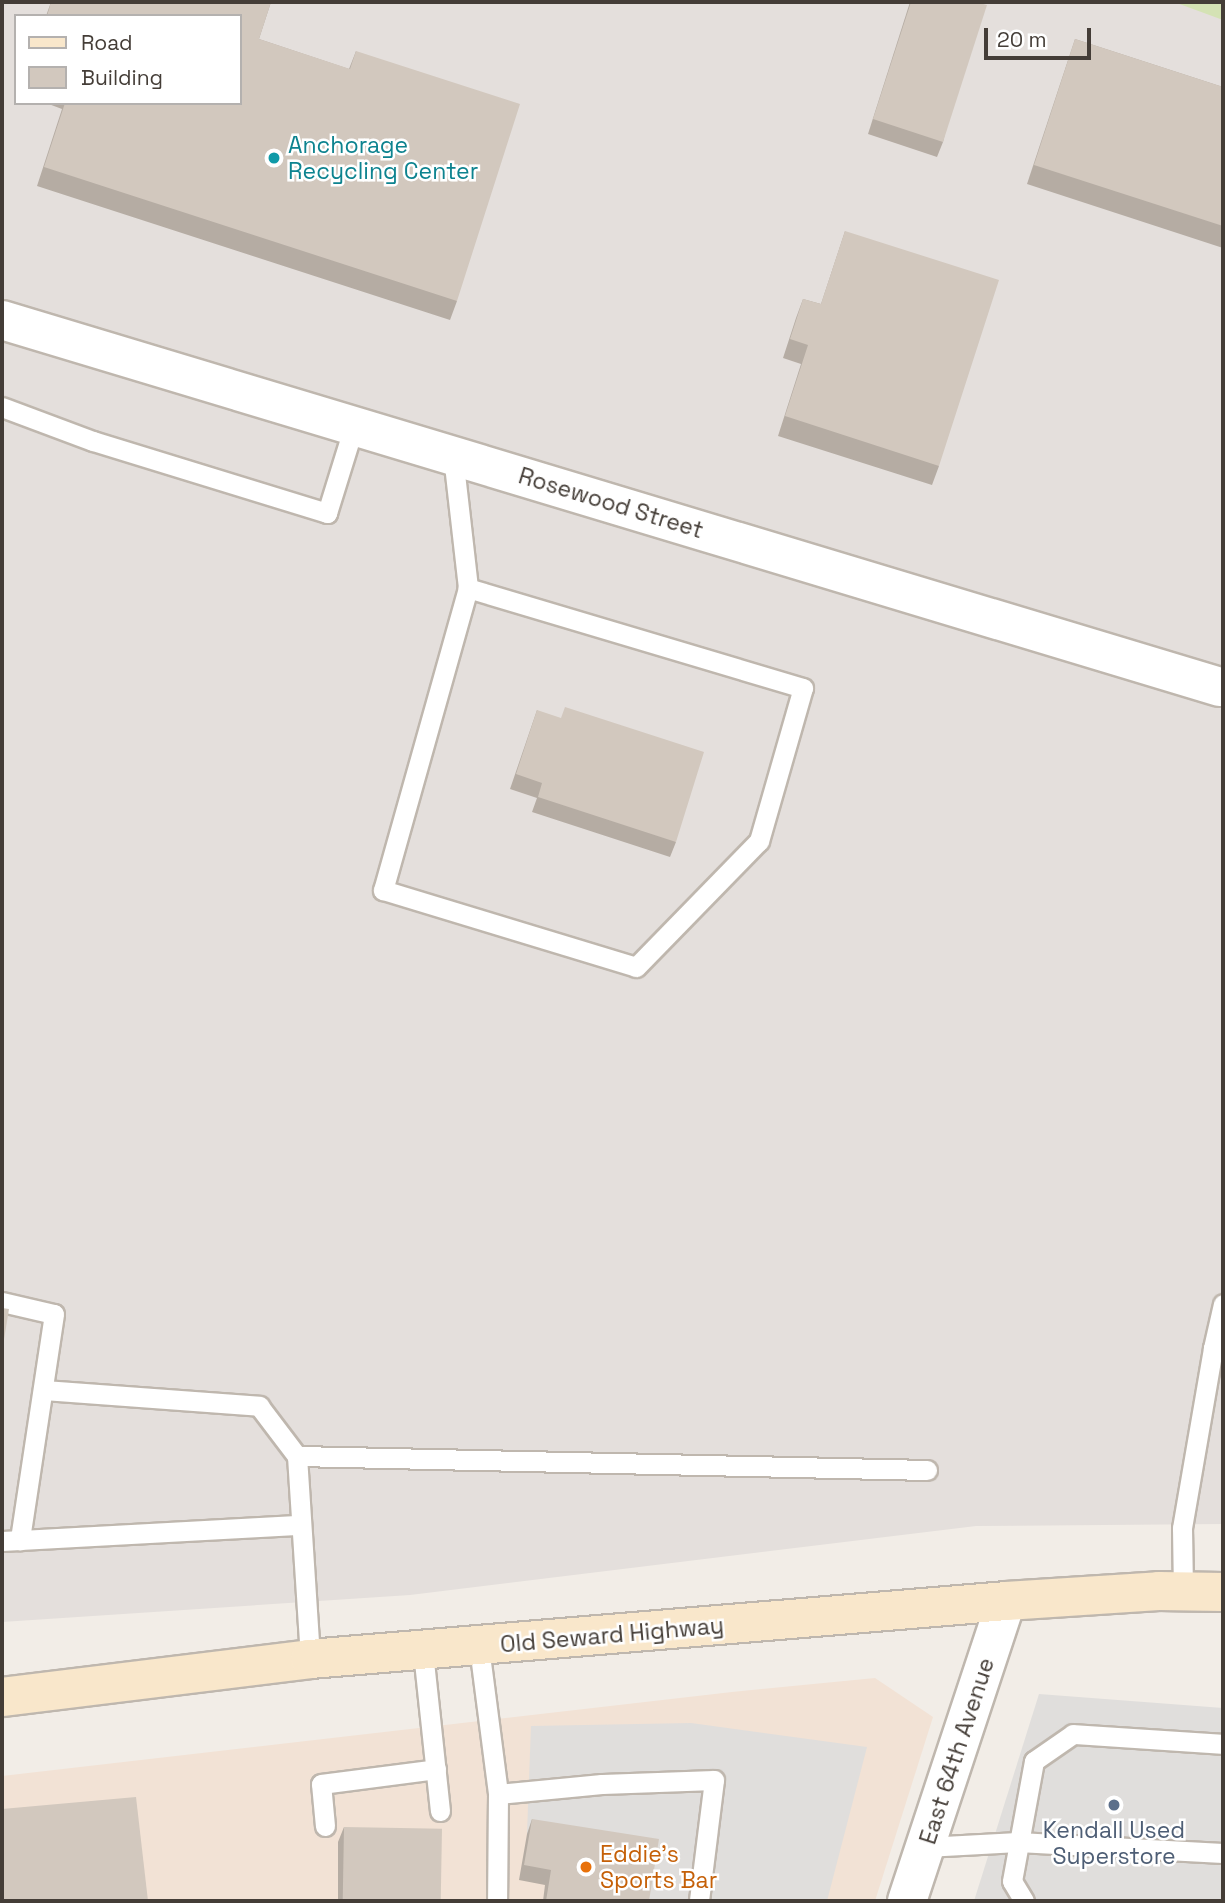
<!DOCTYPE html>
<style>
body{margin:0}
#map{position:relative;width:1225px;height:1903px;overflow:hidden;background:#f2ede7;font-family:"Space Grotesk",sans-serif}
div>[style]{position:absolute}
.commercial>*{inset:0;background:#f2e2d5}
.industrial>*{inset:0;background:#e4dfdc}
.green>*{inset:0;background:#d4e2b4}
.parking>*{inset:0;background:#e0dedc}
.roads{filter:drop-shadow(2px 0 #bfb7ae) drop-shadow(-2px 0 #bfb7ae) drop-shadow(0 2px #bfb7ae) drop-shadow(0 -2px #bfb7ae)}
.lane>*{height:19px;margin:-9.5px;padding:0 9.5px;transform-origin:9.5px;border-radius:9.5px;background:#fff}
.street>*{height:38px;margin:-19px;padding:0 19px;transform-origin:19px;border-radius:19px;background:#fff}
.secondary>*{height:38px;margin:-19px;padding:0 19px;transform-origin:19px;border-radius:19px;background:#f9e7cb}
.wall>*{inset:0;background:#b5aca3}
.building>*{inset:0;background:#d2c8be;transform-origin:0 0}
.dots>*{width:19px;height:19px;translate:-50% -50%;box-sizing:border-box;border:4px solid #fff;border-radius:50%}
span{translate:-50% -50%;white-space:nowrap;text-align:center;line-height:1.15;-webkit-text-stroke:5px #fff;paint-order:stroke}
.culture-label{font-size:23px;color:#0d838f}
.left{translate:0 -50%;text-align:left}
.street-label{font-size:23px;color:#443d37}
.service-label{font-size:23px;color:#4e5e75}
.food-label{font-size:23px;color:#c56008}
.frame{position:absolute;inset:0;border:4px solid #443d37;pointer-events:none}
.legend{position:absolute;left:14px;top:14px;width:228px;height:91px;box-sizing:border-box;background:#fff;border:2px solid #b4b1af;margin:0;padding:9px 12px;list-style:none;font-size:21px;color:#443d37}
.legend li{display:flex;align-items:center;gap:14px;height:35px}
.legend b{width:35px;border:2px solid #b4b1af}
.scale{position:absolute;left:984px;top:28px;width:107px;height:32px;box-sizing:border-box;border:4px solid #443d37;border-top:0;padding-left:9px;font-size:21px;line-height:24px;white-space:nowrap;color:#443d37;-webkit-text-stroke:5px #fff;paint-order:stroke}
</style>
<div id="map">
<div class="commercial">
<div style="clip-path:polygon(875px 1678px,933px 1717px,875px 1901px,2px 1901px,2px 1776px,732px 1692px)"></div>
</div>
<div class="industrial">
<div style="clip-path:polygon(evenodd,2px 2px,1223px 2px,1223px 1524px,976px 1526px,410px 1595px,2px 1622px,2px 2px,16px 16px,240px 16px,240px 103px,16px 103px,16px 16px)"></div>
</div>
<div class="green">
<div style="clip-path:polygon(1174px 2px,1223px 2px,1223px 20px)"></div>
</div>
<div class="parking">
<div style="clip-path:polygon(1039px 1694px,1223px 1708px,1223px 1901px,974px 1901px)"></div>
<div style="clip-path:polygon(691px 1723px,867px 1747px,827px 1901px,646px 1901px,527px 1834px,531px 1726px)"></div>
</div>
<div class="roads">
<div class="lane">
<div style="left:2px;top:407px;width:97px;rotate:20.5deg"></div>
<div style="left:93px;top:441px;width:245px;rotate:17.1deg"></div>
<div style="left:327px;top:513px;width:91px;rotate:-72.8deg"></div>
<div style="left:453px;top:456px;width:133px;rotate:83.5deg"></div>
<div style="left:468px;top:588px;width:314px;rotate:105.7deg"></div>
<div style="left:383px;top:890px;width:264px;rotate:16.9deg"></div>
<div style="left:636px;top:967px;width:176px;rotate:-45.7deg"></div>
<div style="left:759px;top:841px;width:159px;rotate:-74deg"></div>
<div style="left:803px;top:688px;width:350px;rotate:-163.4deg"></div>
<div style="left:2px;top:1302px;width:53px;rotate:13deg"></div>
<div style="left:54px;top:1314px;width:229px;rotate:98.6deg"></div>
<div style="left:1213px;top:1348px;width:45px;rotate:-77.2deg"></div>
<div style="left:43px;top:1390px;width:217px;rotate:4.2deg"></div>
<div style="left:259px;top:1406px;width:63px;rotate:52.8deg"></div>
<div style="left:297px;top:1456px;width:203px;rotate:86.3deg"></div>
<div style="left:297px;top:1456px;width:630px;rotate:1.27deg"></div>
<div style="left:2px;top:1541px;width:299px;rotate:-3.1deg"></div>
<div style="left:1183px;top:1591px;width:63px;rotate:-90.9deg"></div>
<div style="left:1182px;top:1528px;width:183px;rotate:-80.2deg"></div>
<div style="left:1213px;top:1348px;width:10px;rotate:17deg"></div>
<div style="left:479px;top:1647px;width:148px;rotate:82.6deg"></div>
<div style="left:498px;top:1794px;width:107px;rotate:90.5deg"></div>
<div style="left:423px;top:1652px;width:160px;rotate:83.9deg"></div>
<div style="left:498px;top:1794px;width:104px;rotate:-5.5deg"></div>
<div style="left:602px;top:1784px;width:112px;rotate:-2deg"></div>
<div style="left:714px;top:1780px;width:122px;rotate:97.1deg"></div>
<div style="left:325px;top:1826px;width:42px;rotate:-95.4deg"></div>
<div style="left:321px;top:1784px;width:116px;rotate:-7.4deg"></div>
<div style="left:925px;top:1847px;width:93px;rotate:-3.1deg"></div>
<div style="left:1018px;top:1842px;width:205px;rotate:3.1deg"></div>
<div style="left:1024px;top:1901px;width:23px;rotate:-121deg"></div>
<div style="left:1012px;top:1881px;width:122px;rotate:-79.6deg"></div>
<div style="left:1034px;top:1761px;width:47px;rotate:-34.7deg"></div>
<div style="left:1073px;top:1734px;width:150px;rotate:3.8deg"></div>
</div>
<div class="street">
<div style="left:2px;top:320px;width:1272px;rotate:16.77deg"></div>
<div style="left:907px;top:1901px;width:316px;rotate:-71.7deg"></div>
</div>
<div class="secondary">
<div style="left:2px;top:1697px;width:310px;rotate:-7deg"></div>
<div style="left:310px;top:1659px;width:698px;rotate:-4.76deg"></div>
<div style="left:1006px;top:1601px;width:153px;rotate:-3.7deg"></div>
<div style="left:1159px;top:1591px;width:64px;rotate:0.9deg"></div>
</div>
</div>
<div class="wall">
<div style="clip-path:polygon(51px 2px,271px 2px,259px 39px,349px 69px,356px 51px,457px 301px,450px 320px,37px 186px,62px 109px,46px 103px,240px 103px,240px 16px,46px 16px)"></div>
<div style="clip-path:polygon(910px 2px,976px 2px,943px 142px,937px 157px,868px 134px)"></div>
<div style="clip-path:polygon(1075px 39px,1223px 87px,1223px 248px,1027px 184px)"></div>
<div style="clip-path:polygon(845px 231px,939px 466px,932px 485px,778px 436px,801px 364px,783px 358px,796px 318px,803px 299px,821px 304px)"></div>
<div style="clip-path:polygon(537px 710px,676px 842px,670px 857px,532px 812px,537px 798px,510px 789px)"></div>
<div style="clip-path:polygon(532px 1819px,649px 1901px,543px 1901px,545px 1885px,519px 1880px,527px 1834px)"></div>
<div style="clip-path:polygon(344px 1827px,441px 1901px,338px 1901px,338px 1842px)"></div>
</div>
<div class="building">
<div style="clip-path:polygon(51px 2px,271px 2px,259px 39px,350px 69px,356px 51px,520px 104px,457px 301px,44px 167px,65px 103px,240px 103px,240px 16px,47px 16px)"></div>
<div style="clip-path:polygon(911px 2px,976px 2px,987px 5px,943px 142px,873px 119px)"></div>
<div style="clip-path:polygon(1075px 39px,1223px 87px,1223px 226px,1034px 165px)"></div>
<div style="clip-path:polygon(845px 231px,999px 280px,939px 466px,785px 416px,808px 345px,790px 339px,803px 299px,821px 304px)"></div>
<div style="clip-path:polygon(565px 707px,704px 752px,676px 842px,538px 797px,542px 783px,516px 774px,537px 710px,561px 718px)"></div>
<div style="clip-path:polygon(2px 1308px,9px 1309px,2px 1352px)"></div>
<div style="clip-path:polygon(136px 1797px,148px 1901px,2px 1901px,2px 1809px)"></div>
<div style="clip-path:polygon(532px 1819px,659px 1839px,649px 1901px,546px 1901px,551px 1870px,524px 1865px)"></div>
<div style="left:344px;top:1827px;width:98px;height:74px;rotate:1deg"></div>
</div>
<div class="dots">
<div style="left:274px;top:158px;background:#0f9aa8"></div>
<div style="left:1114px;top:1805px;background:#5c6f8a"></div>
<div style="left:586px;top:1867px;background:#e8710a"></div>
</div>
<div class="culture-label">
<span class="left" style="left:288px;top:158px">Anchorage<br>Recycling Center</span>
</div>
<div class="street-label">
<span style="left:611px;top:503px;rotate:17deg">Rosewood Street</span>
<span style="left:612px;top:1635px;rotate:-5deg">Old Seward Highway</span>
<span style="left:957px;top:1751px;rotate:-72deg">East 64th Avenue</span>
</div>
<div class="service-label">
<span style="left:1114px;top:1843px">Kendall Used<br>Superstore</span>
</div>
<div class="food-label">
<span class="left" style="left:600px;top:1867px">Eddie's<br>Sports Bar</span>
</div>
<div class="frame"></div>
<ul class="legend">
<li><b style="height:9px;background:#f9e7cb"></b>Road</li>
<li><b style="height:19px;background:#d2c8be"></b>Building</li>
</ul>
<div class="scale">20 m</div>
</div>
